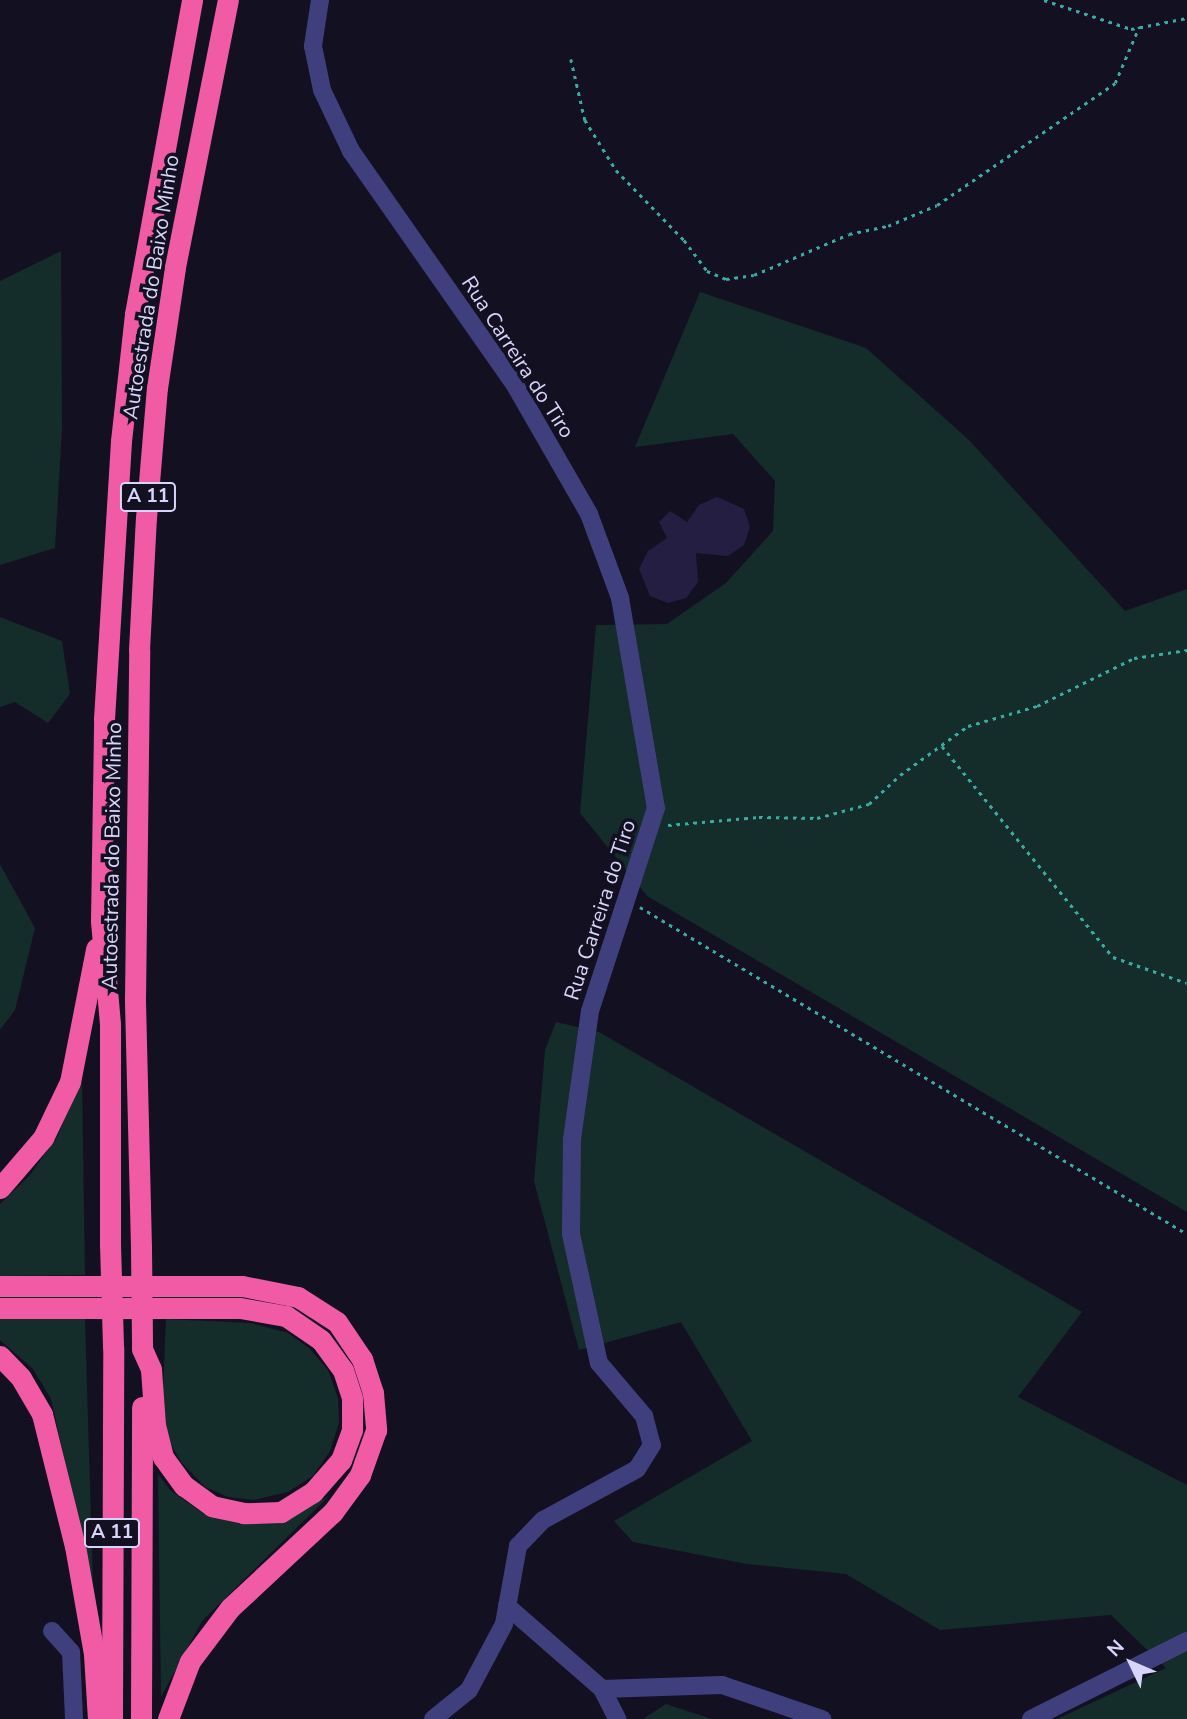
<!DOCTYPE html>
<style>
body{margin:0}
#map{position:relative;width:1187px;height:1719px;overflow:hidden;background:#131022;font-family:"Nunito Sans",sans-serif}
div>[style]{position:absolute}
.green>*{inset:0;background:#142c2a}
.building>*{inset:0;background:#241e42}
.path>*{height:2.5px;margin-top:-1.25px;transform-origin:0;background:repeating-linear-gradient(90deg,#39aba2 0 3.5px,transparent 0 8.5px)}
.minor>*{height:18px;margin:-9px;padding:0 9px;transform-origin:9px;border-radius:9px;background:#403f7d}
.highway>*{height:21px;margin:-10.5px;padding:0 10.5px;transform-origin:10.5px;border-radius:10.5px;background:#f15ba6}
.highway-bridge>*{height:21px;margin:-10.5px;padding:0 10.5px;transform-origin:10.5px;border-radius:10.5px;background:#f15ba6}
span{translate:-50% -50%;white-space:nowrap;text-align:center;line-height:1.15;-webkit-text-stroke:7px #131022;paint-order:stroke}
.shield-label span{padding:2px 5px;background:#131022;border:2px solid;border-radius:5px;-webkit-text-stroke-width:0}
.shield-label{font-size:19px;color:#d8d5fb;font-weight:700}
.street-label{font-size:21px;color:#d8d5fb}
.north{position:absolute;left:1096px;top:1628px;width:70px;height:70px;-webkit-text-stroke:5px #131022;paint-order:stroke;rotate:314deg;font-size:19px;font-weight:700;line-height:28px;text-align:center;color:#d8d5fb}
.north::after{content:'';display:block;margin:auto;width:24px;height:32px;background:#d8d5fb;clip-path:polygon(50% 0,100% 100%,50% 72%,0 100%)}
</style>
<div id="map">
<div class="green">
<div style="clip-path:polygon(61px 251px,62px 429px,55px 548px,0 565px,0 281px)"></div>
<div style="clip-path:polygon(700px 292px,866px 348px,969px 440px,1125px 611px,1187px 589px,1187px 1212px,647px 896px,580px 813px,596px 625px,667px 624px,726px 583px,773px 531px,775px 481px,733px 434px,635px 447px)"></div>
<div style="clip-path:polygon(0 617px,62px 641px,70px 694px,48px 723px,15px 702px,0 707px)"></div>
<div style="clip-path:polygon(0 864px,35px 928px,15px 1010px,0 1030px)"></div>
<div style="clip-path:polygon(556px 1022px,599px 1032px,1082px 1312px,1018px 1397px,1187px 1485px,1187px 1719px,1057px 1719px,1166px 1668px,1111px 1615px,940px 1630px,846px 1574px,747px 1564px,633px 1542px,614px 1521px,752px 1441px,681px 1322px,579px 1350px,534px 1181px,545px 1050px)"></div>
<div style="clip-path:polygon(82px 1079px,85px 1275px,0 1276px,0 1204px,30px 1175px,57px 1137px)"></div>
<div style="clip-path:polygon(0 1318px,85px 1319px,93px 1587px,51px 1399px,33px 1369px,0 1340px)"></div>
<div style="clip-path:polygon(166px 1319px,250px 1323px,288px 1333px,309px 1348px,328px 1370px,338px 1398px,339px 1423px,330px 1451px,313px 1476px,288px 1492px,254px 1500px,228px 1497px,205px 1487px,182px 1463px,168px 1440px,162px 1413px)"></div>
<div style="clip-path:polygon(158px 1474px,170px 1490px,204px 1514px,244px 1523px,282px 1521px,329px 1496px,202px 1621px,161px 1697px)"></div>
<div style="clip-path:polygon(666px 1704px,712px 1719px,643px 1719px)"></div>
</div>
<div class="building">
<div style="clip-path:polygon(717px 497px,744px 509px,750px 527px,744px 545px,728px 556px,696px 553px,698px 582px,686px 598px,668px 603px,650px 596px,639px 569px,648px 551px,667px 538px,659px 522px,670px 511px,687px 522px,699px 505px)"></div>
</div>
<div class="path">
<div style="left:1044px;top:0;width:92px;rotate:18.4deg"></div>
<div style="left:1131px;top:29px;width:57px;rotate:-11.1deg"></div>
<div style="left:571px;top:59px;width:63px;rotate:77.1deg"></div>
<div style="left:585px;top:120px;width:59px;rotate:58.2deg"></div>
<div style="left:616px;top:170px;width:98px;rotate:45.8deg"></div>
<div style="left:684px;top:240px;width:39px;rotate:53deg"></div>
<div style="left:707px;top:271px;width:21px;rotate:23deg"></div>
<div style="left:726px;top:279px;width:28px;rotate:-8deg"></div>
<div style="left:754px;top:275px;width:103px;rotate:-23.3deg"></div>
<div style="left:849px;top:234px;width:40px;rotate:-12deg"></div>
<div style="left:888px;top:226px;width:53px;rotate:-23.2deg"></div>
<div style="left:937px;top:205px;width:216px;rotate:-34.4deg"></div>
<div style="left:1115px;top:83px;width:61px;rotate:-66.8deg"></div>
<div style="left:942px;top:746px;width:272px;rotate:51deg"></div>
<div style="left:1113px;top:957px;width:78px;rotate:19.4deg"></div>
<div style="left:668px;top:825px;width:91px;rotate:-5deg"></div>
<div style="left:759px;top:817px;width:58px;rotate:1deg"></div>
<div style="left:817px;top:818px;width:54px;rotate:-15.1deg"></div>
<div style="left:869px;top:804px;width:42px;rotate:-43.1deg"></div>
<div style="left:900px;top:775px;width:84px;rotate:-35.8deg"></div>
<div style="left:968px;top:726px;width:72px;rotate:-16.2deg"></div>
<div style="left:1037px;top:706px;width:108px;rotate:-26.3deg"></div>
<div style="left:1134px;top:658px;width:54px;rotate:-8.6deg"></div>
<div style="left:640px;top:907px;width:637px;rotate:30.87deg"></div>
</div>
<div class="minor">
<div style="left:320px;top:0;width:47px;rotate:98.7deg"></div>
<div style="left:313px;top:46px;width:45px;rotate:78.4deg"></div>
<div style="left:322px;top:90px;width:68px;rotate:64.6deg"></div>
<div style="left:351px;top:151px;width:288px;rotate:55deg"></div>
<div style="left:516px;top:387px;width:146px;rotate:60.1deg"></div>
<div style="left:589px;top:514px;width:90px;rotate:69.7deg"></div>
<div style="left:620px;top:598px;width:213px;rotate:80.3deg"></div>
<div style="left:656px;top:808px;width:213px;rotate:108deg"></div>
<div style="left:590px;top:1011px;width:129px;rotate:98deg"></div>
<div style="left:572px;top:1139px;width:95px;rotate:90.6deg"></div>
<div style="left:571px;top:1234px;width:132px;rotate:77.8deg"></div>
<div style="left:599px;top:1363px;width:70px;rotate:49.7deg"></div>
<div style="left:644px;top:1416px;width:30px;rotate:75deg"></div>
<div style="left:652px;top:1445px;width:28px;rotate:122deg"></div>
<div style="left:637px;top:1469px;width:107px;rotate:151.5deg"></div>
<div style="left:543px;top:1520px;width:36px;rotate:134deg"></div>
<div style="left:518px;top:1546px;width:79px;rotate:100.2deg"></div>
<div style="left:504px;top:1624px;width:75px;rotate:117.9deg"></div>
<div style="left:469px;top:1690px;width:46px;rotate:141.1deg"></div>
<div style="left:507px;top:1606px;width:126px;rotate:41.1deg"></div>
<div style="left:602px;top:1689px;width:120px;rotate:-1.9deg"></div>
<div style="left:722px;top:1685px;width:106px;rotate:18.8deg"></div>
<div style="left:52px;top:1631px;width:28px;rotate:48deg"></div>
<div style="left:71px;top:1652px;width:67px;rotate:87.4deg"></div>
<div style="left:602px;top:1689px;width:34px;rotate:63deg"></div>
<div style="left:1031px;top:1719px;width:174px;rotate:-26.6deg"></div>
</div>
<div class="highway">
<div style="left:0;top:1188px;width:66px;rotate:-49.3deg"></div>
<div style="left:43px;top:1138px;width:62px;rotate:-64.3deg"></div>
<div style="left:70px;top:1082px;width:136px;rotate:-78.9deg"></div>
<div style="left:110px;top:1244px;width:220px;rotate:-90deg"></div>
<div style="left:110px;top:1024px;width:103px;rotate:-95deg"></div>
<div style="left:101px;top:921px;width:202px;rotate:-89.1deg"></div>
<div style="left:104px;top:719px;width:279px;rotate:-86.5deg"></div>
<div style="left:121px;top:441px;width:128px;rotate:-83.7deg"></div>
<div style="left:135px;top:314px;width:319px;rotate:-79.7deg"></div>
<div style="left:141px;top:1247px;width:247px;rotate:-91.4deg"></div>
<div style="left:135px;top:1000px;width:350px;rotate:-89.3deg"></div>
<div style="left:139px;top:650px;width:132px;rotate:-87deg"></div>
<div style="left:146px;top:518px;width:130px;rotate:-85.2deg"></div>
<div style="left:157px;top:388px;width:122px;rotate:-81.5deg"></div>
<div style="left:175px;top:267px;width:272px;rotate:-78.8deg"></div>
<div style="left:0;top:1286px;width:242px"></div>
<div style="left:242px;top:1286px;width:57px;rotate:11.1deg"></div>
<div style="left:298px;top:1297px;width:46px;rotate:32.7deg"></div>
<div style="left:337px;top:1322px;width:45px;rotate:56deg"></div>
<div style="left:362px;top:1359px;width:36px;rotate:72deg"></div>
<div style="left:373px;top:1393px;width:37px;rotate:85deg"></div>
<div style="left:376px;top:1430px;width:48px;rotate:109.6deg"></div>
<div style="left:360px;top:1475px;width:46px;rotate:126.1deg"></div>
<div style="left:333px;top:1512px;width:141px;rotate:137deg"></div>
<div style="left:230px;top:1608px;width:66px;rotate:127deg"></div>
<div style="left:190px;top:1661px;width:62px;rotate:110.8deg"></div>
<div style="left:0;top:1308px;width:240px"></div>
<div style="left:240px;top:1308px;width:47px;rotate:9.9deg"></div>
<div style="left:286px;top:1316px;width:42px;rotate:34.4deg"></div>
<div style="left:321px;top:1340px;width:37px;rotate:54deg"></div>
<div style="left:343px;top:1370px;width:29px;rotate:72deg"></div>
<div style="left:352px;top:1398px;width:32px;rotate:90deg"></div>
<div style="left:352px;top:1430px;width:32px;rotate:110deg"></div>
<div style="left:341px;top:1460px;width:43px;rotate:131.2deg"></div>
<div style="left:313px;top:1492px;width:38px;rotate:148deg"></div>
<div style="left:281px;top:1512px;width:37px;rotate:178deg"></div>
<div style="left:244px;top:1513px;width:33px;rotate:-168deg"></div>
<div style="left:212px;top:1506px;width:34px;rotate:-144deg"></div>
<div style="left:184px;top:1486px;width:36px;rotate:-126deg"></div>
<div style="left:163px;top:1457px;width:33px;rotate:-104deg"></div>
<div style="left:155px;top:1425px;width:56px;rotate:-94.1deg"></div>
<div style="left:151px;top:1369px;width:22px;rotate:-114deg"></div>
<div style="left:0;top:1356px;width:30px;rotate:46deg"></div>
<div style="left:21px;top:1378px;width:42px;rotate:59.7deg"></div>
<div style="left:42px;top:1414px;width:136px;rotate:76deg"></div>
<div style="left:75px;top:1546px;width:110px;rotate:80deg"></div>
<div style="left:94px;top:1654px;width:65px;rotate:86.5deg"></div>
<div style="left:112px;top:1719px;width:372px;rotate:-89.8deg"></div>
<div style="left:141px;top:1719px;width:312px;rotate:-89.8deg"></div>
</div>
<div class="highway-bridge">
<div style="left:110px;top:1244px;width:103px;rotate:88.3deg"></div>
<div style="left:141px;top:1247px;width:102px;rotate:89.4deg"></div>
</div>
<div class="shield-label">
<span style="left:148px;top:497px">A 11</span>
<span style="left:112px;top:1533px">A 11</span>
</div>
<div class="street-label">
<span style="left:151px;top:287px;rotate:-81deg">Autoestrada do Baixo Minho</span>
<span style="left:518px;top:357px;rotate:57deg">Rua Carreira do Tiro</span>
<span style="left:112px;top:856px;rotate:-89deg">Autoestrada do Baixo Minho</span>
<span style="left:600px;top:910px;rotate:-72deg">Rua Carreira do Tiro</span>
</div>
<div class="north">N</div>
</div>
